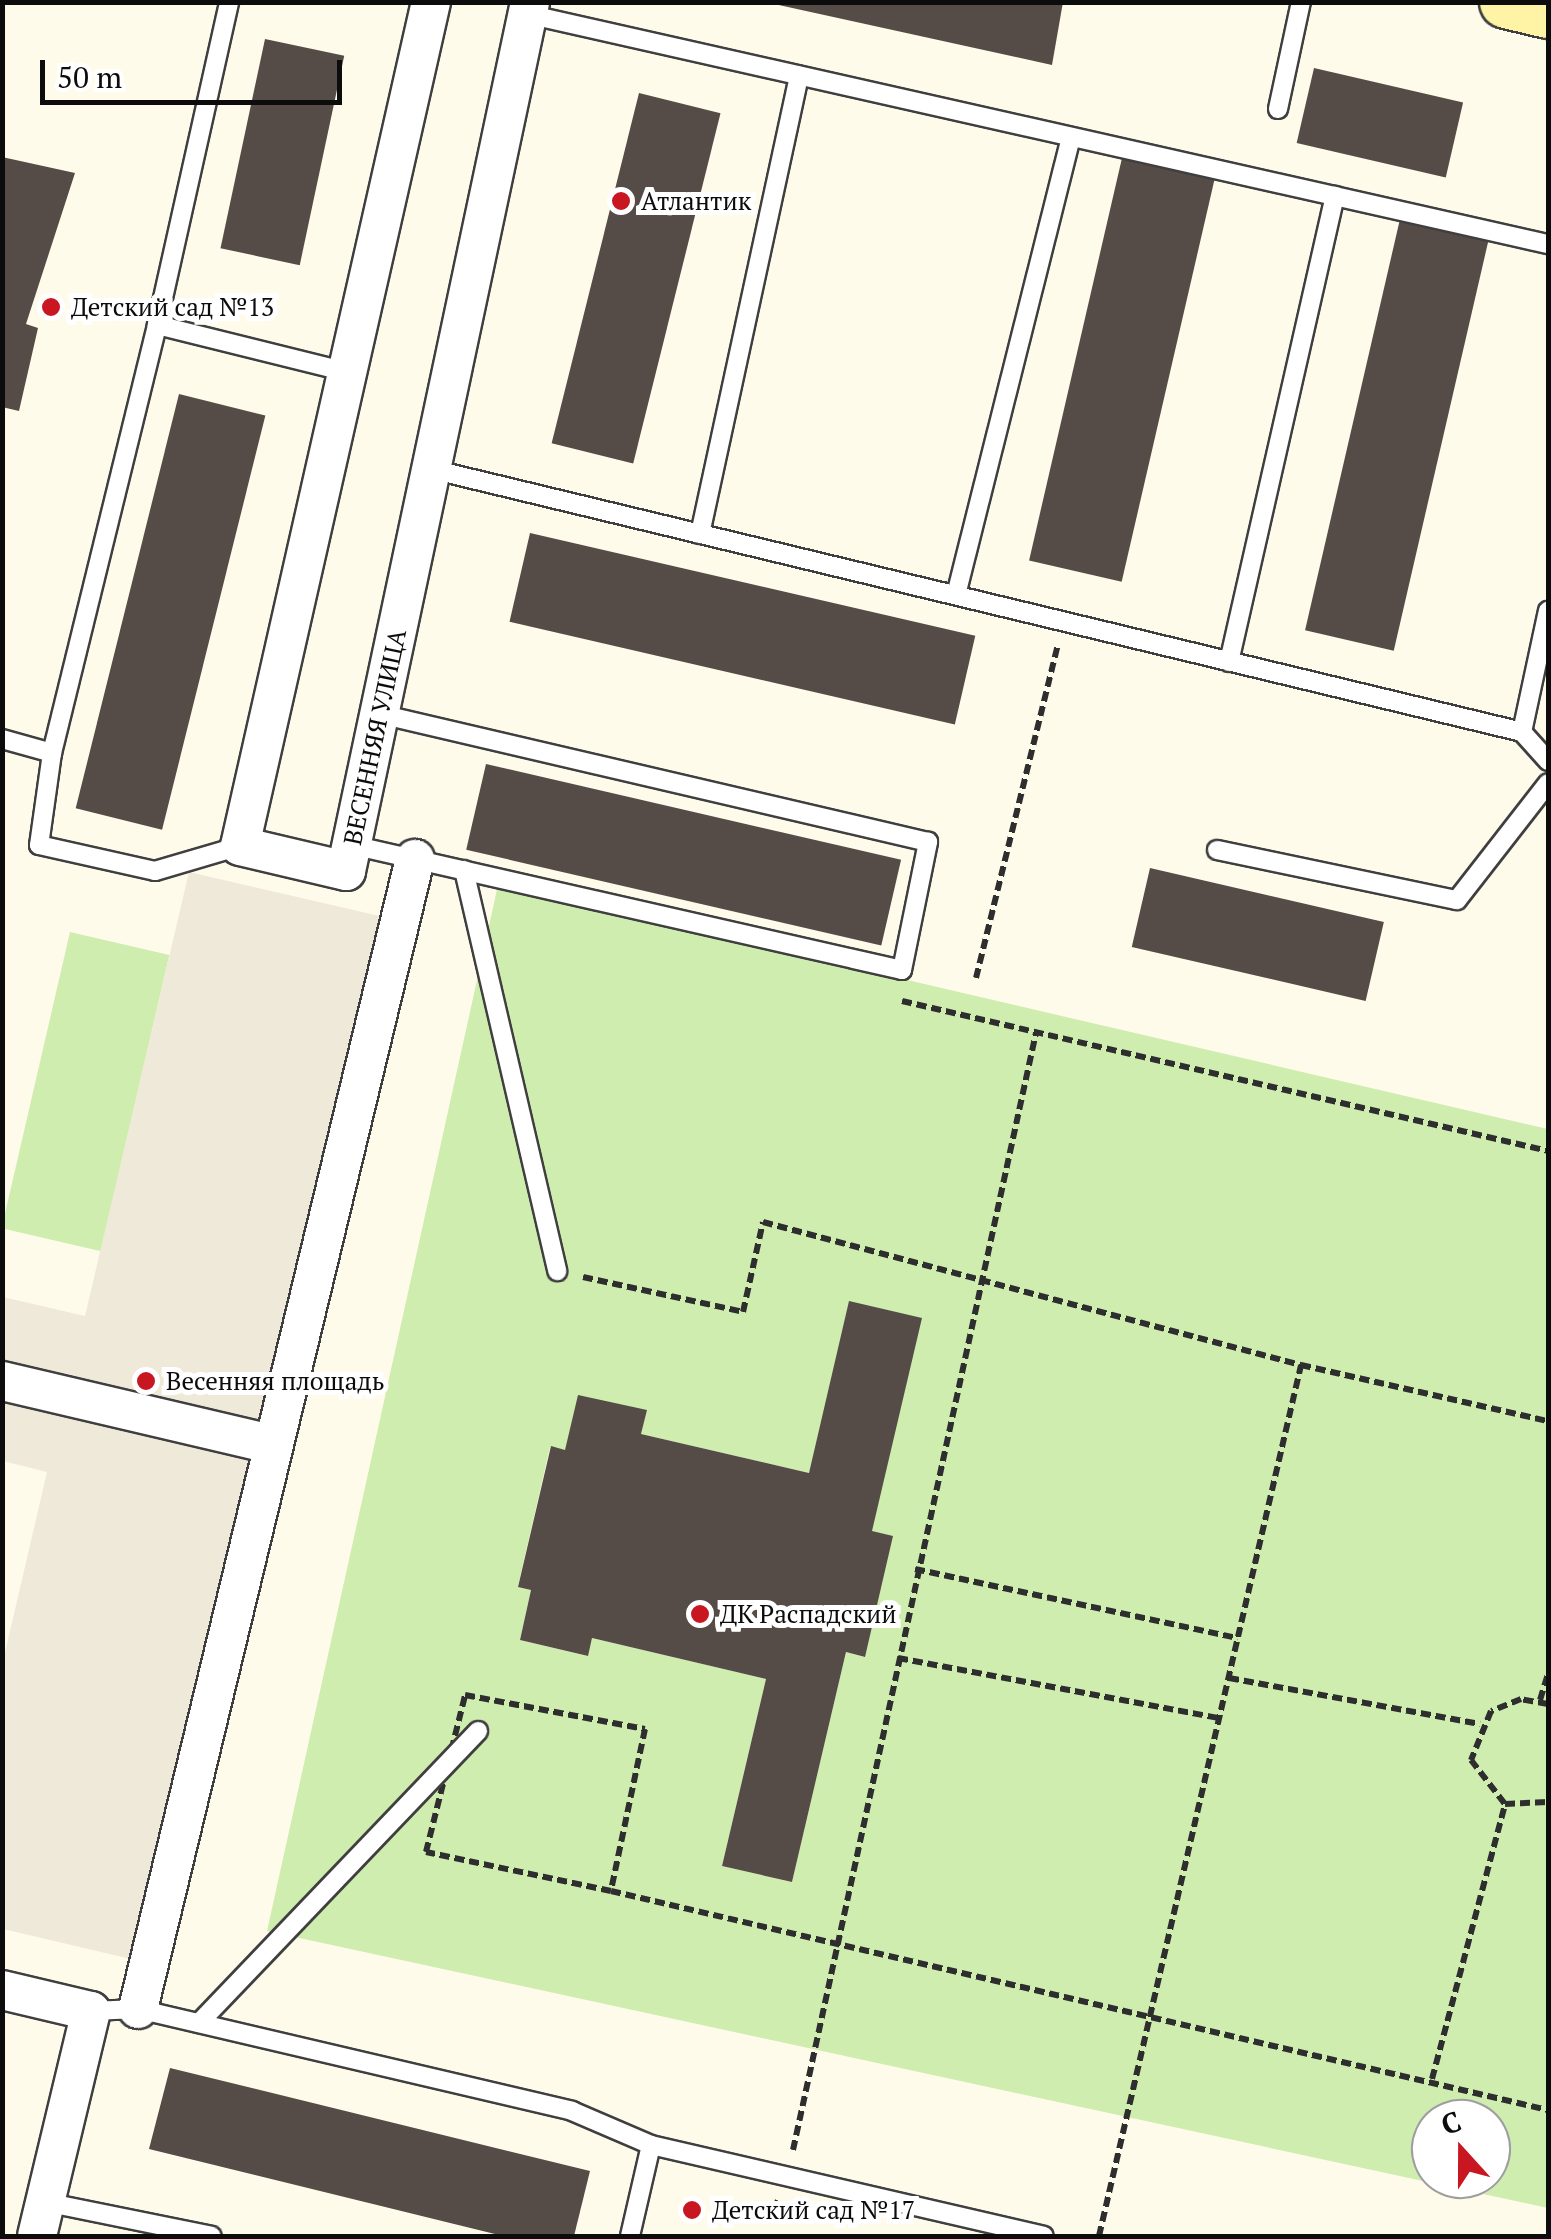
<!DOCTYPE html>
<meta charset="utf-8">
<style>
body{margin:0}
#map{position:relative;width:1551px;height:2239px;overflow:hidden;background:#fffbea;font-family:"PT Serif",serif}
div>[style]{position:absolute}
.green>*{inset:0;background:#d0edb0;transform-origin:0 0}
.plaza>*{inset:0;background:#efe9d9}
.building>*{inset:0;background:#554c47;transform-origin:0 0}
.path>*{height:6px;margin-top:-3px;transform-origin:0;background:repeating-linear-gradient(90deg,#2e2e2e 0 10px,transparent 0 15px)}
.roads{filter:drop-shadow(2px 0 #3f3f3f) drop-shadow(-2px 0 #3f3f3f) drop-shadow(0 2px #3f3f3f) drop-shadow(0 -2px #3f3f3f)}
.lane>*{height:18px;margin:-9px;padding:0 9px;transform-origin:9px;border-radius:9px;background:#fff}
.street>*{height:38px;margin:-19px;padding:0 19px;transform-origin:19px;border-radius:19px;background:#fff}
.secondary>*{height:52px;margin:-26px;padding:0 26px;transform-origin:26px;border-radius:26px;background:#fff4a5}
.dots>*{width:28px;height:28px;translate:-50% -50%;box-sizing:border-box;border:5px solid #fff;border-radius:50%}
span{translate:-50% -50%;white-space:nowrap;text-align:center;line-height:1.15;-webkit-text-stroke:10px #fff;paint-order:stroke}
.poi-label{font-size:25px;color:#0c0c0c}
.left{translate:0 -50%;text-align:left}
.street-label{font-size:25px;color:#0c0c0c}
.frame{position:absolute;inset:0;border:5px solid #0c0c0c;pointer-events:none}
.north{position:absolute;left:1411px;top:2099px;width:100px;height:100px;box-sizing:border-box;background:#fff;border:2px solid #9e9e9e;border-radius:50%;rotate:339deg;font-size:28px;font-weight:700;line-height:40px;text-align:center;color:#0c0c0c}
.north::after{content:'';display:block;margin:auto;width:35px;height:45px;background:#c81721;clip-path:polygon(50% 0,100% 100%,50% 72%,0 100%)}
.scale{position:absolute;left:40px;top:60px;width:302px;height:45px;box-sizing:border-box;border:5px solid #0c0c0c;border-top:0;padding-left:12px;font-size:30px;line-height:35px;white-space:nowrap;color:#0c0c0c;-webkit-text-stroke:8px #fff;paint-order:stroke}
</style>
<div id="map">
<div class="green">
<div style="clip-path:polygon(evenodd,498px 885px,1548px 1129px,1548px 2208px,267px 1931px,498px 885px,646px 1411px,641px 1434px,809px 1473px,872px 1531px,864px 1657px,846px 1652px,792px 1882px,722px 1866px,766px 1679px,592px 1638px,587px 1656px,520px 1640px,531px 1590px,518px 1586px,550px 1447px,565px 1450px,646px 1411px,498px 885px,1431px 2119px,1491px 2119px,1491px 2179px,1431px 2179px,1431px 2119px)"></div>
<div style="left:70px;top:932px;width:102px;height:304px;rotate:13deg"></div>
</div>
<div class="plaza">
<div style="clip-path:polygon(189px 872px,397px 920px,152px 1964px,3px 1929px,3px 1661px,47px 1472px,3px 1461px,3px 1297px,85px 1316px)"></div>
</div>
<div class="building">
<div style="clip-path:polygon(765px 2px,1063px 2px,1052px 65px)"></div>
<div style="left:265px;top:39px;width:81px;height:214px;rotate:12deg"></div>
<div style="left:1314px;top:68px;width:153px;height:77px;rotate:13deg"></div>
<div style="left:639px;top:93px;width:84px;height:361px;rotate:14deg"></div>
<div style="clip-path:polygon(2px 157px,75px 173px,26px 324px,38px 328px,19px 411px,2px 407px)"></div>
<div style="left:1122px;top:158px;width:95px;height:413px;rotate:13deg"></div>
<div style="left:1400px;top:219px;width:91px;height:422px;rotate:13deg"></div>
<div style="left:179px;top:394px;width:89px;height:427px;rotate:14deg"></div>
<div style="left:530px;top:533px;width:457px;height:91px;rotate:13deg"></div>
<div style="left:486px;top:764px;width:426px;height:88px;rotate:13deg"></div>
<div style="left:1150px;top:868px;width:240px;height:81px;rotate:13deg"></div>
<div style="clip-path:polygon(849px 1301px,922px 1318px,872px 1531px,893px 1536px,865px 1657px,846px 1652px,792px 1882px,722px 1866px,766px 1679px,592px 1638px,588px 1656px,520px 1640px,531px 1590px,518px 1587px,551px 1446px,565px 1450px,578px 1395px,647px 1410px,641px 1434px,809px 1473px)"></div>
<div style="clip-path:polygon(170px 2068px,590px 2171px,574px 2236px,503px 2236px,149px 2149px)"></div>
</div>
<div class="path">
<div style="left:976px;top:978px;width:341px;rotate:-76.2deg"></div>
<div style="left:902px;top:1001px;width:663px;rotate:13.07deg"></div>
<div style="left:583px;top:1277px;width:164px;rotate:12.3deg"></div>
<div style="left:743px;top:1312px;width:92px;rotate:-77.5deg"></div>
<div style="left:763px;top:1222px;width:557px;rotate:14.89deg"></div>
<div style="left:1301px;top:1365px;width:253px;rotate:12.8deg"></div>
<div style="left:915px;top:1569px;width:330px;rotate:12.1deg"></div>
<div style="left:898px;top:1658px;width:328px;rotate:10.6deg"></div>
<div style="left:1229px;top:1678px;width:255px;rotate:10.4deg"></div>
<div style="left:465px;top:1695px;width:183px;rotate:10.7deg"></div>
<div style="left:645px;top:1729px;width:166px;rotate:101.9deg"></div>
<div style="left:611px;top:1891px;width:189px;rotate:-168.1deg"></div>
<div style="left:426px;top:1852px;width:162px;rotate:-76deg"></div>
<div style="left:1540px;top:1700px;width:28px;rotate:-73deg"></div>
<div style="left:1548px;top:1704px;width:27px;rotate:-170deg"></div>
<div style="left:1521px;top:1699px;width:32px;rotate:158deg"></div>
<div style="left:1491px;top:1711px;width:53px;rotate:112.2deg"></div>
<div style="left:1471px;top:1760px;width:56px;rotate:52.3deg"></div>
<div style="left:1505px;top:1804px;width:43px;rotate:-2.7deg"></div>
<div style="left:611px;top:1891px;width:962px;rotate:13.16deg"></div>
<div style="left:1432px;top:2079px;width:285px;rotate:-75.1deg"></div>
<div style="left:793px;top:2150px;width:1143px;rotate:-77.73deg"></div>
<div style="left:767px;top:2223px;width:25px;rotate:-64deg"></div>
<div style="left:1099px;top:2236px;width:894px;rotate:-76.94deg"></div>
</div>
<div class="roads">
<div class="lane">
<div style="left:527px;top:14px;width:1047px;rotate:12.7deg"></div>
<div style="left:1278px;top:109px;width:109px;rotate:-77.9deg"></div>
<div style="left:157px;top:325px;width:331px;rotate:-77.4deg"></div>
<div style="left:431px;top:469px;width:1122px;rotate:13.55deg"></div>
<div style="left:1522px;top:732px;width:39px;rotate:48deg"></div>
<div style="left:700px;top:534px;width:469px;rotate:-77.8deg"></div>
<div style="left:956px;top:595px;width:472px;rotate:-75.9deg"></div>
<div style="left:1229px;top:662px;width:478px;rotate:-77.2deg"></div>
<div style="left:1522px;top:732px;width:124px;rotate:-77.9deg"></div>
<div style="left:2px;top:739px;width:52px;rotate:15.6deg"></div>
<div style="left:52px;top:753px;width:441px;rotate:-76.2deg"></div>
<div style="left:157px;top:325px;width:196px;rotate:13.9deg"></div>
<div style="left:52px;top:753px;width:93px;rotate:98deg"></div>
<div style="left:39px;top:845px;width:119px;rotate:12.6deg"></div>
<div style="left:155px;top:871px;width:89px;rotate:-16.4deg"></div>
<div style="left:352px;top:845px;width:564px;rotate:12.8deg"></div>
<div style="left:902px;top:970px;width:131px;rotate:-78.5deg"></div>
<div style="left:928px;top:842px;width:563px;rotate:-166.85deg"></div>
<div style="left:1217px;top:850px;width:245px;rotate:11.8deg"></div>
<div style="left:1457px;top:900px;width:148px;rotate:-52.1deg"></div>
<div style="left:464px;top:870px;width:412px;rotate:76.9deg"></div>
<div style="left:91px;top:2011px;width:47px;rotate:-2.4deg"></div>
<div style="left:138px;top:2009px;width:446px;rotate:13.2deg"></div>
<div style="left:572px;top:2111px;width:86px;rotate:23.3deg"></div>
<div style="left:651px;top:2145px;width:403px;rotate:13deg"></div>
<div style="left:199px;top:2023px;width:404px;rotate:-46.3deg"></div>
<div style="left:45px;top:2202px;width:170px;rotate:11.5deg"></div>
<div style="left:630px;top:2236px;width:93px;rotate:-77deg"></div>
</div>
<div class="street">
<div style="left:431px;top:2px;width:865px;rotate:102.75deg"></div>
<div style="left:240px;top:846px;width:109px;rotate:13.3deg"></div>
<div style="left:346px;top:871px;width:888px;rotate:-78.04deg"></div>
<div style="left:2px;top:1381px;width:279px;rotate:13.2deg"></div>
<div style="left:2px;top:1990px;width:91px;rotate:13.3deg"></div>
<div style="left:91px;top:2011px;width:231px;rotate:103.5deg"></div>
<div style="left:138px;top:2009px;width:1183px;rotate:-76.46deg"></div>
</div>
<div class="secondary">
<div style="left:1506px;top:2px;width:43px;rotate:13.4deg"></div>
</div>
</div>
<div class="dots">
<div style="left:621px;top:201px;background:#c81721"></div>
<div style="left:51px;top:307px;background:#c81721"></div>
<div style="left:146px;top:1381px;background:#c81721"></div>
<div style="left:700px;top:1614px;background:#c81721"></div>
<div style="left:692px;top:2210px;background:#c81721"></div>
</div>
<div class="poi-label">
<span class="left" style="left:641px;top:201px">Атлантик</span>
<span class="left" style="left:71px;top:307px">Детский сад №13</span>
<span class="left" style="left:166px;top:1381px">Весенняя площадь</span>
<span class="left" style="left:720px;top:1614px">ДК Распадский</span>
<span class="left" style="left:712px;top:2210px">Детский сад №17</span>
</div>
<div class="street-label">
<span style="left:375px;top:737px;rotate:-78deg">ВЕСЕННЯЯ УЛИЦА</span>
</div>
<div class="frame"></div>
<div class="north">С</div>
<div class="scale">50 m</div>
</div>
